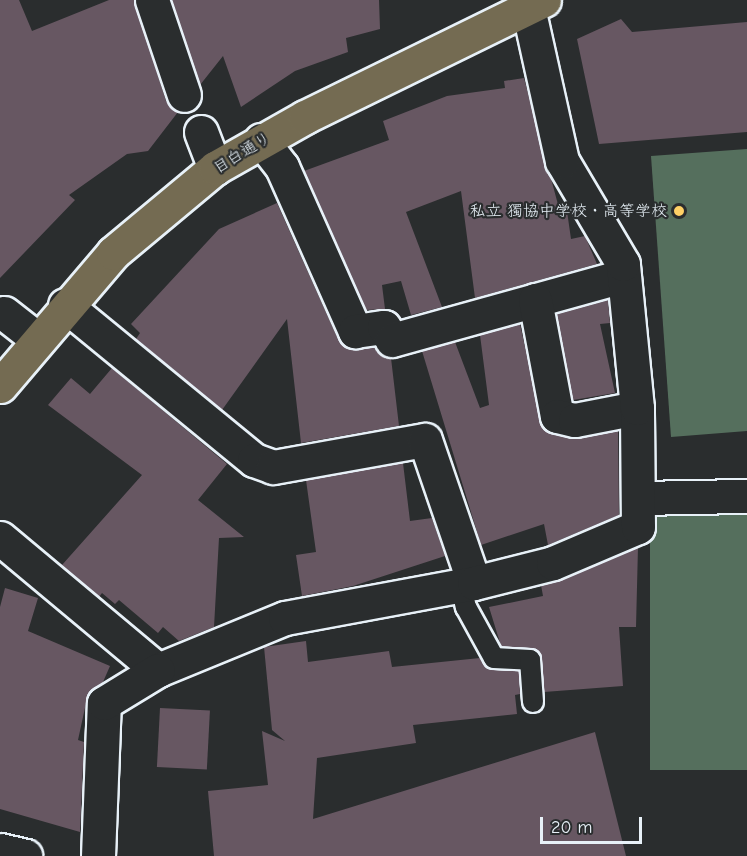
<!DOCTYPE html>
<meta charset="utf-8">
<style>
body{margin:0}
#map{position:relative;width:747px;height:856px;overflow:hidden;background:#2a2d2e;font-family:"Comic Neue","Klee One",sans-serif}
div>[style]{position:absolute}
.green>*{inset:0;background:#556f5d;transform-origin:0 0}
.building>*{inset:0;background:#675762;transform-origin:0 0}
.roads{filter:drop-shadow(2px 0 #e8f1f8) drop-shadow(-2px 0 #e8f1f8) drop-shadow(0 2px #e8f1f8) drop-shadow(0 -2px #e8f1f8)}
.service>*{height:20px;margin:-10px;padding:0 10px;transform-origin:10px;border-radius:10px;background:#2a2d2e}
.minor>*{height:33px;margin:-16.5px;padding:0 16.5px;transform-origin:16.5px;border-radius:16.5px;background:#2a2d2e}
.primary>*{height:33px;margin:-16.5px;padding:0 16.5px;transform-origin:16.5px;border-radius:16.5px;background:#746b52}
.dots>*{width:16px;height:16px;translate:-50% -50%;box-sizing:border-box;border:3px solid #2a2d2e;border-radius:50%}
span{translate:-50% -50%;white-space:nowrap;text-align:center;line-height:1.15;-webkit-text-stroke:4.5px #2a2d2e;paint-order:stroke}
.street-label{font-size:16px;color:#e8f1f8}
.poi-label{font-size:16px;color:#e8f1f8}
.right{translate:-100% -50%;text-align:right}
.scale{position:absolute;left:540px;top:817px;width:102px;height:27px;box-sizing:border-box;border:3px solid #e8f1f8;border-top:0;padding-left:8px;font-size:18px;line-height:21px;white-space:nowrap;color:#e8f1f8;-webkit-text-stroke:4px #2a2d2e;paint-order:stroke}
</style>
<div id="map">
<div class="green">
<div style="clip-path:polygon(747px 149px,747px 431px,671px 437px,651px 156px)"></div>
<div style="left:747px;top:510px;width:260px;height:97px;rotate:90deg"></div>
</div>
<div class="building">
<div style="clip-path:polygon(0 0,19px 0,32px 31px,109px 0,134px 0,166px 101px,178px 112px,148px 151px,127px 154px,69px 195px,75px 200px,0 278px)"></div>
<div style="clip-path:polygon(172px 0,379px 0,380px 29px,346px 38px,348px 52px,295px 71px,241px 107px,223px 56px,200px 85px)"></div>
<div style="clip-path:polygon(621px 19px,632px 32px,747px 22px,747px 132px,599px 144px,577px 39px)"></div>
<div style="clip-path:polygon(524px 78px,560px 212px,567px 211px,571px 239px,585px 236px,597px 264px,475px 298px,461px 191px,406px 212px,442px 307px,411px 315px,401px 281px,382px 285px,385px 309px,366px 310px,304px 171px,389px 140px,383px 121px,447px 96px,505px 88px,504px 81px)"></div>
<div style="clip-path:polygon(277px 203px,338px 339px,347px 348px,374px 347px,391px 358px,399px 426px,301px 443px,287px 319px,222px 410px,136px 339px,140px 333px,131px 324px,219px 229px)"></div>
<div style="clip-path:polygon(608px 300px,610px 323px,600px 324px,615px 393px,573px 400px,557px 314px)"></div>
<div style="clip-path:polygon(520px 324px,543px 429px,571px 438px,618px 431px,619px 515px,548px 545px,544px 524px,481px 545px,422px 351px,455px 342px,480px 408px,489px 405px,480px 335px)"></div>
<div style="clip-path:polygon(112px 368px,227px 464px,198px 500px,244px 537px,219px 538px,214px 627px,179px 641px,163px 627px,158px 633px,119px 600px,115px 604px,102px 593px,99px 597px,62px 565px,142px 475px,48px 405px,71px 378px,90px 394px)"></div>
<div style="clip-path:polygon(403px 463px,410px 521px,432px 518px,445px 556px,353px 586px,302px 596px,296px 555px,316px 552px,306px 480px)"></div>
<div style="clip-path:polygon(638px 547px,636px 627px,619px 627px,623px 686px,544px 692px,540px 653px,501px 646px,489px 607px,543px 596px,541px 585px)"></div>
<div style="clip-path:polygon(5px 588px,38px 598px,28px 631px,110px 666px,103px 682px,88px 694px,78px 740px,84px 742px,80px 832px,0 809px,0 607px)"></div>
<div style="clip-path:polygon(306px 641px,308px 662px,389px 651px,392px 667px,480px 658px,488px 668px,519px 671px,520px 694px,515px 695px,517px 714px,413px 725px,416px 743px,317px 758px,313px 819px,595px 732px,626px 856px,214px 856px,208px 791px,268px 785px,262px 731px,285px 741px,272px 730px,264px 647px)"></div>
<div style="left:160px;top:708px;width:50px;height:59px;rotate:3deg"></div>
</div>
<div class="roads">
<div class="service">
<div style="left:461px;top:586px;width:22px;rotate:77deg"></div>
<div style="left:466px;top:607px;width:58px;rotate:61.2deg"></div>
<div style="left:494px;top:658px;width:36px;rotate:3deg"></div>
<div style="left:530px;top:660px;width:42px;rotate:85.9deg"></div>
</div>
<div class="minor">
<div style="left:152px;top:0;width:100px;rotate:71.4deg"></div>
<div style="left:201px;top:132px;width:39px;rotate:69deg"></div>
<div style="left:261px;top:140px;width:34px;rotate:52deg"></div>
<div style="left:282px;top:167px;width:180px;rotate:66deg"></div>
<div style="left:355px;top:331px;width:29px;rotate:-8deg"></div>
<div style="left:384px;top:327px;width:15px;rotate:58deg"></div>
<div style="left:392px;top:340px;width:240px;rotate:-15.5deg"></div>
<div style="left:535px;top:300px;width:118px;rotate:79.3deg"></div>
<div style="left:557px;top:416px;width:18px;rotate:13deg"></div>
<div style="left:575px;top:420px;width:63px;rotate:-11deg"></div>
<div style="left:65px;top:305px;width:244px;rotate:39.4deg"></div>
<div style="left:254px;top:460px;width:20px;rotate:20deg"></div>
<div style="left:273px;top:467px;width:154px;rotate:-10.1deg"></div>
<div style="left:425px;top:440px;width:151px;rotate:71.1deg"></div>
<div style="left:4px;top:313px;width:41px;rotate:38deg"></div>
<div style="left:639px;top:498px;width:108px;rotate:-1.1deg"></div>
<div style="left:0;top:538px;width:206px;rotate:39.9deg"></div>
<div style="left:158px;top:670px;width:137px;rotate:-22.3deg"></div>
<div style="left:285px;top:618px;width:192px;rotate:-10.5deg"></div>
<div style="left:474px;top:583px;width:81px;rotate:-14.2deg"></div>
<div style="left:553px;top:563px;width:92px;rotate:-23deg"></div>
<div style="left:638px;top:527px;width:119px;rotate:-90.5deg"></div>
<div style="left:637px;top:408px;width:145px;rotate:-95.6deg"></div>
<div style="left:623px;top:264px;width:120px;rotate:-120.6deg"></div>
<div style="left:562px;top:161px;width:157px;rotate:-102.5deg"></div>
<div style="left:0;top:850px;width:26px;rotate:13deg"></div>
<div style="left:98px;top:856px;width:153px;rotate:-87.8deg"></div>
<div style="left:104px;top:703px;width:63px;rotate:-31.4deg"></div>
</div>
<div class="primary">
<div style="left:0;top:386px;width:175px;rotate:-49.6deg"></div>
<div style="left:113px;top:253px;width:133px;rotate:-39.8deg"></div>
<div style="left:215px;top:168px;width:103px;rotate:-29.5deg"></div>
<div style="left:305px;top:117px;width:266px;rotate:-26.1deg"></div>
</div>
</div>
<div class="dots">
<div style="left:679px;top:211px;background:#ffd166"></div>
</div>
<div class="street-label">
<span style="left:242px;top:153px;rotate:-32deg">目白通り</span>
</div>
<div class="poi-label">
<span class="right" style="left:667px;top:211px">私立 獨協中学校・高等学校</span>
</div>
<div class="scale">20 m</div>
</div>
